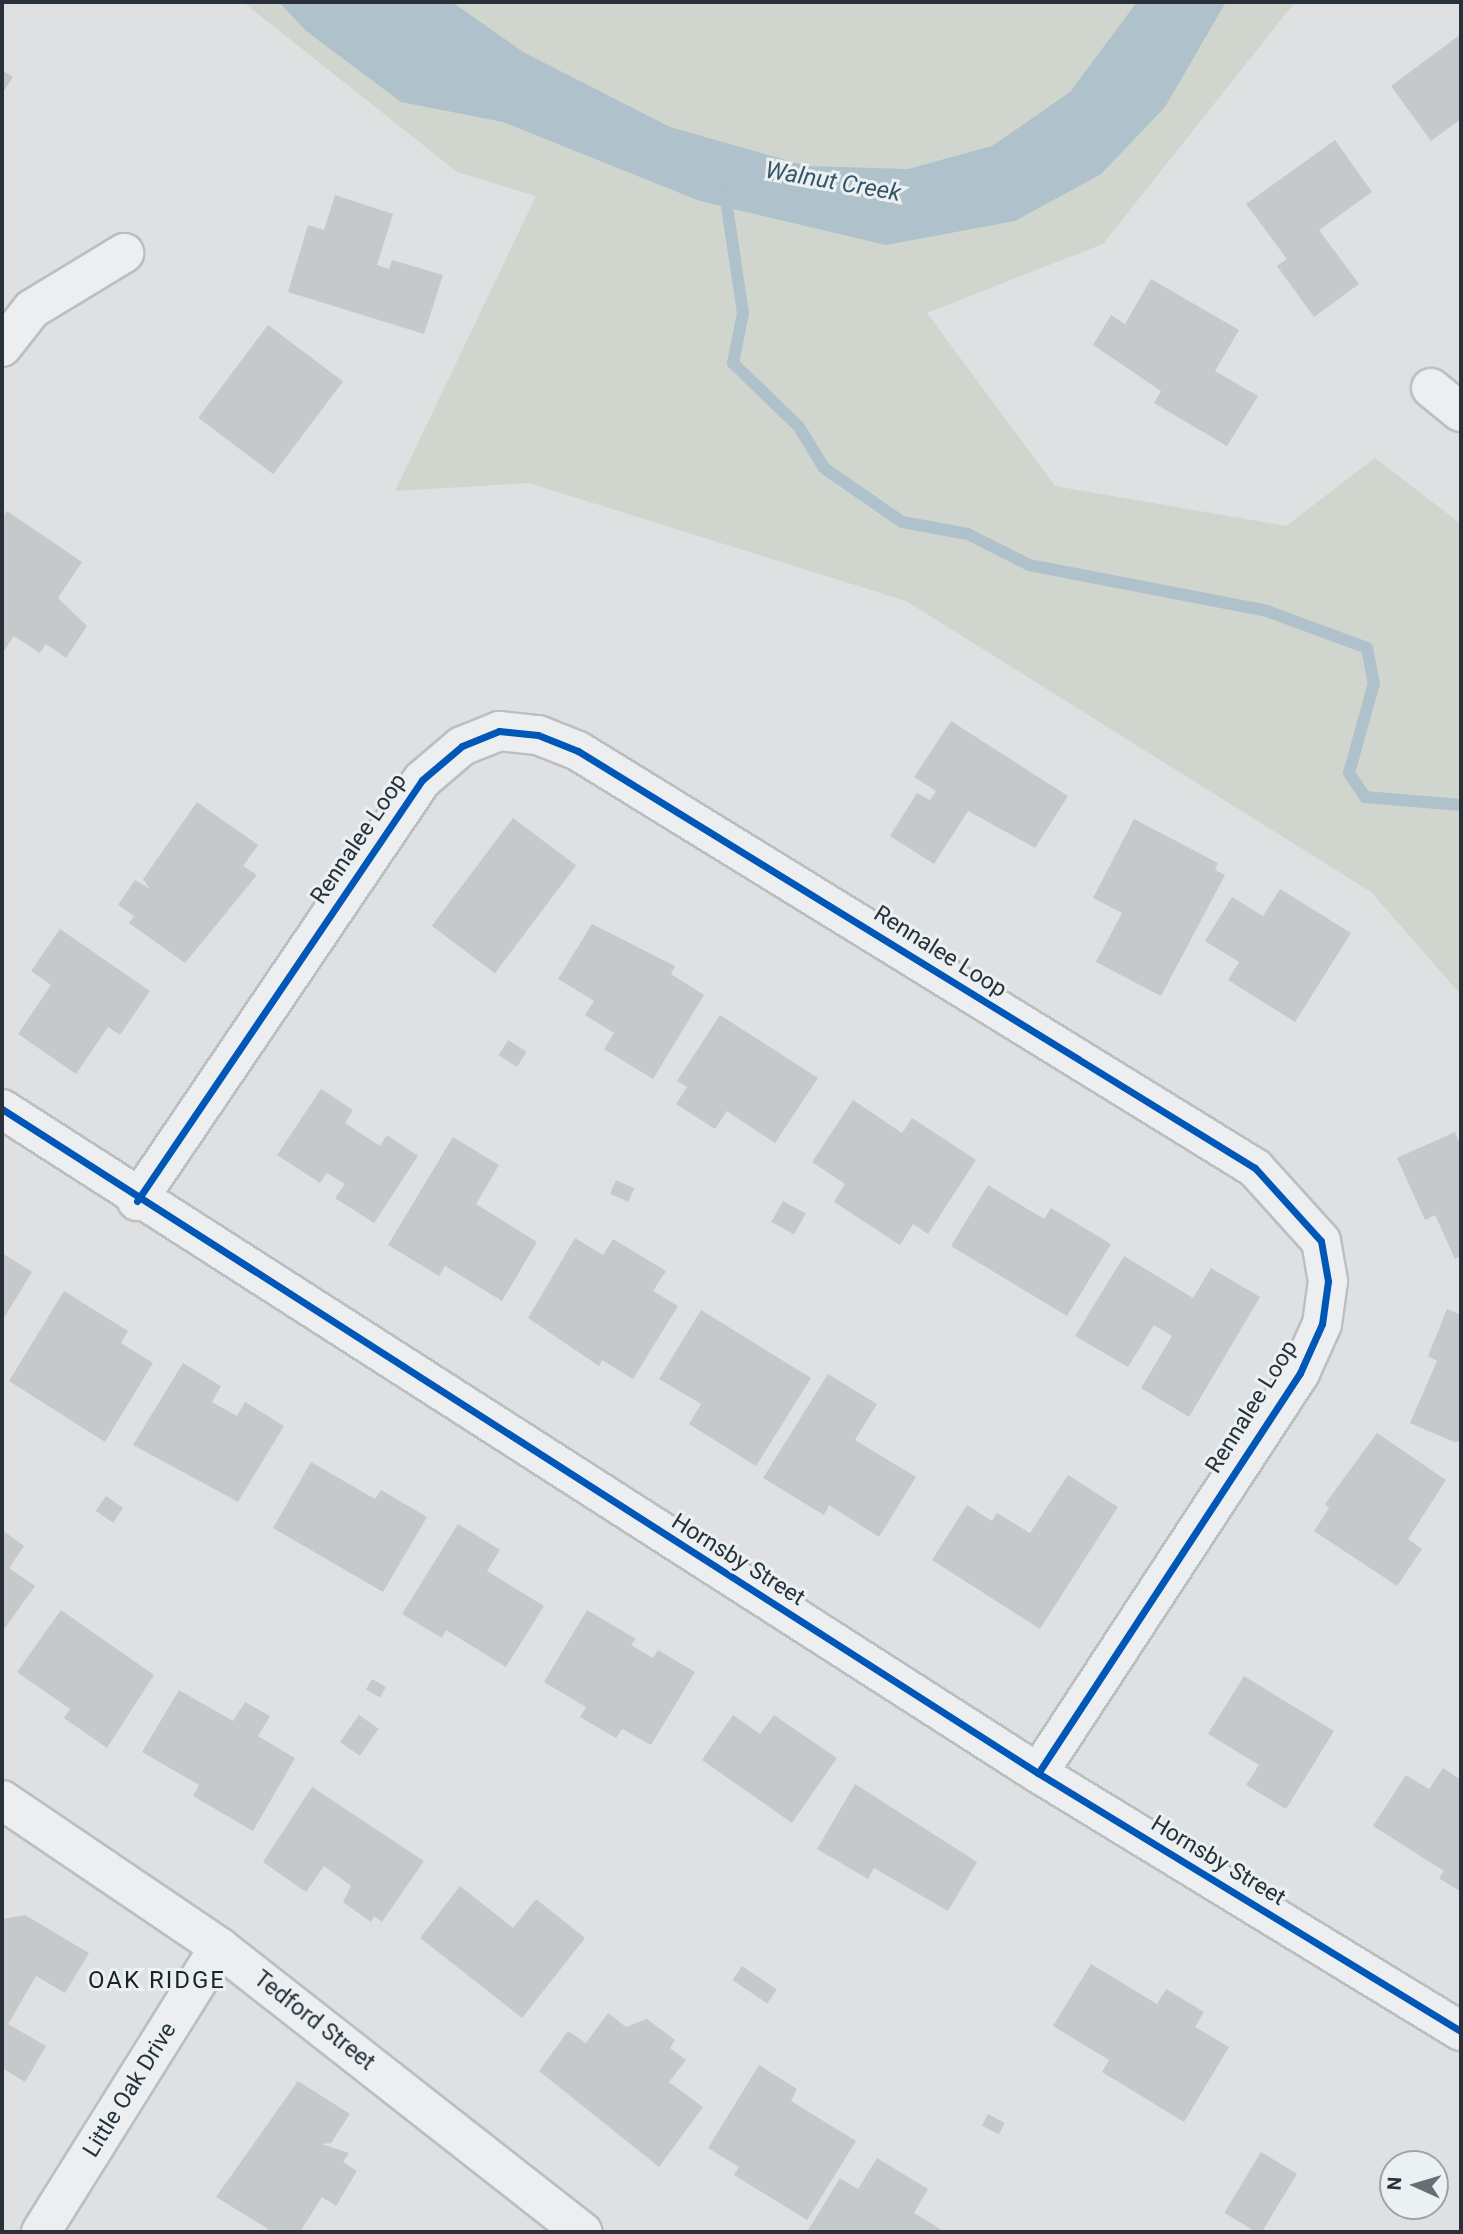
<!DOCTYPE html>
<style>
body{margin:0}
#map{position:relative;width:1463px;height:2234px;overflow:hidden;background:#dee0e2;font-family:Roboto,sans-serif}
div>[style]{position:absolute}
.green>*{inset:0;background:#d0d6ce}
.water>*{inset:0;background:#afc1cb}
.stream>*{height:12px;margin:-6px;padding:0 6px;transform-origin:6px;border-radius:6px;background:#afc1cb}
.building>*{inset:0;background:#c6c9cb;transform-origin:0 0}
.roads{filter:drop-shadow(2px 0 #bcbec0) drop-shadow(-2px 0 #bcbec0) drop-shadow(0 2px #bcbec0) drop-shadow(0 -2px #bcbec0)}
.minor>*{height:38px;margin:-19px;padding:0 19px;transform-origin:19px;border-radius:19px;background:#edeeef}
.cycleway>*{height:7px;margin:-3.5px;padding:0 3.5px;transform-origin:3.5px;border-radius:3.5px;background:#0057b8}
span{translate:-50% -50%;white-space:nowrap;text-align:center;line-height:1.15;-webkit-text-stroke:6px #ebf0f3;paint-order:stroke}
.street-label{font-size:23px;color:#283139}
.water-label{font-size:24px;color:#375568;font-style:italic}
.neighbourhood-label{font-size:24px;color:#1a222a;letter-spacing:2px}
.frame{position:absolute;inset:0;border:4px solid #283139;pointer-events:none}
.north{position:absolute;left:1379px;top:2150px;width:70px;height:70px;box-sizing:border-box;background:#ebf0f3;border:2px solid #9da4a9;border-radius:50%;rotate:274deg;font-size:19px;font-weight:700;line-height:28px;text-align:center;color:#283139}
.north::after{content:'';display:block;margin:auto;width:24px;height:32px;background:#686e74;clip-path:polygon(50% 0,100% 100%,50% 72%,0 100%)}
</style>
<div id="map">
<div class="green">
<div style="clip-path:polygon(243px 2px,1295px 2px,1103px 244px,927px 313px,1055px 486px,1286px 526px,1375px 458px,1461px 524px,1461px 995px,1371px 892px,906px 601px,529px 483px,395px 491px,536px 196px,457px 172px)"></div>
</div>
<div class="water">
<div style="clip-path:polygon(279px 2px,452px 2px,523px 52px,670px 127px,807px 166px,908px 169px,992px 146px,1070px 92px,1137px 2px,1226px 2px,1165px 107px,1101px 174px,1015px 221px,886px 245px,700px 201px,503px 122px,401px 102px,306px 31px)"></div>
</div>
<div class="stream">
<div style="left:725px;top:193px;width:121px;rotate:81.5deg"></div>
<div style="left:743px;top:313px;width:51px;rotate:101.3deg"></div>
<div style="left:733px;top:363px;width:92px;rotate:44.1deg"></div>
<div style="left:799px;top:427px;width:48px;rotate:58.6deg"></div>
<div style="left:824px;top:468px;width:95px;rotate:34.7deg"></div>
<div style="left:902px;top:522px;width:67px;rotate:10.3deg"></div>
<div style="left:968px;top:534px;width:68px;rotate:26.9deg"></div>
<div style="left:1029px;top:565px;width:242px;rotate:10.9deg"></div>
<div style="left:1267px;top:611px;width:107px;rotate:20.3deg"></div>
<div style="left:1367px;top:648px;width:36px;rotate:79deg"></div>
<div style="left:1374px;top:683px;width:93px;rotate:105.5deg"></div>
<div style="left:1349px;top:773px;width:29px;rotate:56deg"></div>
<div style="left:1365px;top:797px;width:96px;rotate:4.8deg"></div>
</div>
<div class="building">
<div style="clip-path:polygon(1461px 34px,1461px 119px,1431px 141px,1391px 86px)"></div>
<div style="clip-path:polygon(2px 70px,13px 77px,2px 94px)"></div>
<div style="clip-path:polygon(1335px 140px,1372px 192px,1319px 230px,1359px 284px,1314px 317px,1277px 266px,1287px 259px,1246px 204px)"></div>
<div style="clip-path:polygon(335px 195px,393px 214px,377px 265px,389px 269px,392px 260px,443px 275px,424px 334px,288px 292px,308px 225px,324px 230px)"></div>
<div style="clip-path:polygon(1151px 279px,1239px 330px,1215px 371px,1258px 396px,1227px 446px,1154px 403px,1161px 391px,1093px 345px,1111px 315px,1125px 324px)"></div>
<div style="left:268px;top:325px;width:94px;height:116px;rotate:37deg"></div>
<div style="clip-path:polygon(7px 511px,82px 562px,58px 598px,87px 626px,66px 658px,46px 644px,40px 653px,14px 636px,2px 654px,2px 519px)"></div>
<div style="clip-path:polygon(951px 721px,1068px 796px,1035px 848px,968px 811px,934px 864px,890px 836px,917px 793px,930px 800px,936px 791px,914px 777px)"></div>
<div style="clip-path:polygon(197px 802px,258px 845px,243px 866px,257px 875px,185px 963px,129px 923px,134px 916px,118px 905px,135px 880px,150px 889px,143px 879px)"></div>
<div style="left:513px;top:818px;width:79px;height:135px;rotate:37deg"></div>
<div style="clip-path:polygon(1134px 819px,1218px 863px,1215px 870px,1225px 875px,1161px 996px,1096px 962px,1122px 913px,1093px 898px)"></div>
<div style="clip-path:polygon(1280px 889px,1351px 933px,1295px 1022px,1228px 980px,1239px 962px,1205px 941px,1232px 897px,1263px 916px)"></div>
<div style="clip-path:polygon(592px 924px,675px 966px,671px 974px,704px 995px,653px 1079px,604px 1049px,614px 1033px,585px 1015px,594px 1001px,558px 979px)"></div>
<div style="clip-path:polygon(60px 929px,150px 991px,120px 1035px,108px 1027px,76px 1074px,18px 1034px,51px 985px,31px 971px)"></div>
<div style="clip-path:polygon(720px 1015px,818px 1078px,775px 1143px,727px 1111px,715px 1129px,676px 1104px,687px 1087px,677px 1081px)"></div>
<div style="left:508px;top:1040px;width:22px;height:18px;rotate:32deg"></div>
<div style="clip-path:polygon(321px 1089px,353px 1110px,345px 1123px,380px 1146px,387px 1135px,418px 1156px,374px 1223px,335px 1198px,345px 1184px,327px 1173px,320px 1183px,277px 1155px)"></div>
<div style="clip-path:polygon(853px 1100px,902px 1133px,912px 1118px,976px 1160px,928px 1234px,913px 1224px,900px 1245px,834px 1202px,845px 1184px,812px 1162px)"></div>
<div style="clip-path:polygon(1455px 1132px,1461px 1147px,1461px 1256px,1455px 1259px,1435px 1215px,1425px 1220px,1397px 1158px)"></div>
<div style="clip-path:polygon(453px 1137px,499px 1165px,476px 1204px,537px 1242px,502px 1301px,445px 1266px,439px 1276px,388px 1245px)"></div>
<div style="left:616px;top:1180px;width:20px;height:15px;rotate:24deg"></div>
<div style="clip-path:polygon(988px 1185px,1044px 1219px,1051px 1208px,1111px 1244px,1067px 1316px,951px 1246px)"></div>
<div style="left:783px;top:1201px;width:26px;height:24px;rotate:29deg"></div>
<div style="clip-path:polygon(575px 1238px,603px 1255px,613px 1239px,666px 1271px,653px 1291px,678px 1306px,633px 1379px,602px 1360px,599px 1366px,528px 1318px)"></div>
<div style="clip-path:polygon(2px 1253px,32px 1272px,2px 1321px)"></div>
<div style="clip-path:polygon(1124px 1256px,1193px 1298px,1211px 1268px,1260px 1297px,1189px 1417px,1141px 1388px,1172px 1336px,1154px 1325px,1128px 1367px,1075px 1336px)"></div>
<div style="clip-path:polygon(64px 1291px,128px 1331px,121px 1343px,153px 1363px,105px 1442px,9px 1381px)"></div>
<div style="clip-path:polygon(1447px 1309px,1461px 1315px,1461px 1441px,1454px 1442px,1410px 1423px,1437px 1361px,1428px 1356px)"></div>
<div style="clip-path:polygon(701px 1310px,811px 1378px,756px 1466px,689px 1424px,701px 1404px,659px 1379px)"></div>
<div style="clip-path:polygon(183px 1363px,221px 1386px,212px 1402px,237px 1416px,245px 1402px,284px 1426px,238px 1502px,133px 1445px)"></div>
<div style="clip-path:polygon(828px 1374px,877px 1404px,855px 1440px,916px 1477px,879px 1537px,829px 1505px,824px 1515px,763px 1478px)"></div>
<div style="clip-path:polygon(1377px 1433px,1446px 1480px,1408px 1539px,1422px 1549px,1397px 1586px,1314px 1531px,1329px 1508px,1325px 1504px)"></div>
<div style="clip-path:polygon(311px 1462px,375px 1499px,381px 1490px,427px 1517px,383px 1592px,273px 1528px)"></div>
<div style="clip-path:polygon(1068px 1475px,1118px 1507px,1040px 1629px,932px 1560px,967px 1505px,992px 1521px,997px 1513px,1030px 1533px)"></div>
<div style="left:106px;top:1496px;width:21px;height:18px;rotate:35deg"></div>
<div style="clip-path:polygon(458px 1524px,500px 1550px,487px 1571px,544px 1606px,506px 1667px,446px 1630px,442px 1638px,402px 1614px)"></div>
<div style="clip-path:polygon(2px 1530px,24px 1546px,9px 1568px,35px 1586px,2px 1632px)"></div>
<div style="clip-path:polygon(61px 1610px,154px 1675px,107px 1748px,64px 1718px,70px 1709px,17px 1672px)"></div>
<div style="clip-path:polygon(587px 1610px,636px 1639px,631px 1645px,653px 1658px,658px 1650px,695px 1672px,651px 1745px,622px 1729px,616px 1738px,580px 1717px,586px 1707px,544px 1682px)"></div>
<div style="clip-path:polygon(1244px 1676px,1334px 1731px,1286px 1809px,1246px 1785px,1259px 1765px,1208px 1734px)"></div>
<div style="left:372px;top:1679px;width:16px;height:12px;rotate:30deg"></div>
<div style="clip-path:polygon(179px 1690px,233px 1721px,245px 1702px,270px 1716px,258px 1736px,295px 1758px,253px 1831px,193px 1796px,199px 1785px,142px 1752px)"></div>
<div style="left:359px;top:1715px;width:24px;height:33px;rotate:35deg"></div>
<div style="clip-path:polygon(733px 1715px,760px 1734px,774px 1715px,837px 1758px,792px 1823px,702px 1760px)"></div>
<div style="clip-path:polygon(1443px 1768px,1461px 1780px,1461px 1892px,1439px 1878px,1444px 1871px,1373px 1826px,1406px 1775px,1429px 1789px)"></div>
<div style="clip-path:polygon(855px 1784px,977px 1862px,948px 1911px,874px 1868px,868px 1879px,817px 1849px)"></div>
<div style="clip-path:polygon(312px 1787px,424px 1861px,382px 1922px,374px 1916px,371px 1922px,343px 1902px,351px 1886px,324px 1866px,306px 1892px,263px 1862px)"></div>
<div style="clip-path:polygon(460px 1886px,513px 1928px,536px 1899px,585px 1938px,522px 2018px,420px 1938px)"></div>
<div style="clip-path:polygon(25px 1915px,89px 1953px,65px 1993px,36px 1976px,8px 2024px,46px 2046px,25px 2082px,2px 2068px,2px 1919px)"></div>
<div style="clip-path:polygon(1091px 1964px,1157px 2004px,1166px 1989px,1204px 2012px,1195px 2027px,1229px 2047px,1184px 2122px,1102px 2072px,1109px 2060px,1053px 2026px)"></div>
<div style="left:742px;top:1966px;width:42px;height:17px;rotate:34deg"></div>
<div style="clip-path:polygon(608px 2013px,626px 2027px,647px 2019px,675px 2040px,670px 2048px,686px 2060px,669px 2082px,703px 2107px,659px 2167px,539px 2071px,568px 2031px,586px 2043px)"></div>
<div style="clip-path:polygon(759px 2065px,797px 2089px,791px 2101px,856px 2141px,807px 2220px,734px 2175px,739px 2167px,708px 2148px)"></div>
<div style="clip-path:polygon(298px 2081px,350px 2114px,331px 2143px,322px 2144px,349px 2153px,343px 2162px,357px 2171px,336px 2206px,322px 2197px,300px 2232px,273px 2232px,216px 2197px)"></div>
<div style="left:988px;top:2114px;width:19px;height:13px;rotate:28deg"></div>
<div style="left:1261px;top:2152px;width:42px;height:71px;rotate:31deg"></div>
<div style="clip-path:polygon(877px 2158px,928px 2189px,914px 2213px,945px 2232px,807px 2232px,840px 2178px,858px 2189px)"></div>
</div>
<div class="roads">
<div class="minor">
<div style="left:2px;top:347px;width:48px;rotate:-51.7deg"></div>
<div style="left:32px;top:309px;width:108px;rotate:-31.3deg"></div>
<div style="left:1431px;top:388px;width:38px;rotate:39deg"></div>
<div style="left:2px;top:1109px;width:1231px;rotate:32.66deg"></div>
<div style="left:1038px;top:1773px;width:495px;rotate:31.4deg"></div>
<div style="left:137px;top:1201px;width:508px;rotate:-55.9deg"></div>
<div style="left:422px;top:780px;width:52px;rotate:-40.4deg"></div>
<div style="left:462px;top:746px;width:40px;rotate:-22deg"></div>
<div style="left:499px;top:731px;width:39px;rotate:6deg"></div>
<div style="left:538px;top:735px;width:43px;rotate:21.8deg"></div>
<div style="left:578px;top:751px;width:795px;rotate:31.63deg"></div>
<div style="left:1255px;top:1168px;width:98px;rotate:47.9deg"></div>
<div style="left:1321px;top:1241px;width:41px;rotate:80.1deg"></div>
<div style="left:1328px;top:1281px;width:43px;rotate:97.9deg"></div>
<div style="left:1322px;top:1324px;width:54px;rotate:114.2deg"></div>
<div style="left:1300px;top:1373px;width:478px;rotate:123.2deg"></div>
<div style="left:2px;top:1800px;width:262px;rotate:34.1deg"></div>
<div style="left:219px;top:1947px;width:462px;rotate:38.1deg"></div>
<div style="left:41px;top:2232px;width:336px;rotate:-58deg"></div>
</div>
</div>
<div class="cycleway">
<div style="left:2px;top:1109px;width:1231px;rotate:32.66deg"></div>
<div style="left:1038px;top:1773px;width:495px;rotate:31.4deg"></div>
<div style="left:137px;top:1201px;width:508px;rotate:-55.9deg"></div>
<div style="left:422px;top:780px;width:52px;rotate:-40.4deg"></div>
<div style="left:462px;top:746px;width:40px;rotate:-22deg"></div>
<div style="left:499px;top:731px;width:39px;rotate:6deg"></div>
<div style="left:538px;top:735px;width:43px;rotate:21.8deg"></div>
<div style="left:578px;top:751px;width:795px;rotate:31.63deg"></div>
<div style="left:1255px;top:1168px;width:98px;rotate:47.9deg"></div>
<div style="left:1321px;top:1241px;width:41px;rotate:80.1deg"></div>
<div style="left:1328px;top:1281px;width:43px;rotate:97.9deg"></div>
<div style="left:1322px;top:1324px;width:54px;rotate:114.2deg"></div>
<div style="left:1300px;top:1373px;width:478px;rotate:123.2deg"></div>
</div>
<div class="street-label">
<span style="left:359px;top:839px;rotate:-56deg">Rennalee Loop</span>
<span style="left:940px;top:952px;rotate:32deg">Rennalee Loop</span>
<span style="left:1252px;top:1407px;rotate:-58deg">Rennalee Loop</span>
<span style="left:738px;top:1560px;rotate:32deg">Hornsby Street</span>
<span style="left:1218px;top:1861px;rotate:31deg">Hornsby Street</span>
<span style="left:314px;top:2021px;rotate:38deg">Tedford Street</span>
<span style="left:130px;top:2090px;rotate:-58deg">Little Oak Drive</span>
</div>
<div class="water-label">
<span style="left:833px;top:182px;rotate:10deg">Walnut Creek</span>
</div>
<div class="neighbourhood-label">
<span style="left:157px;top:1981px">OAK RIDGE</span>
</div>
<div class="frame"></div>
<div class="north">N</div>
</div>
